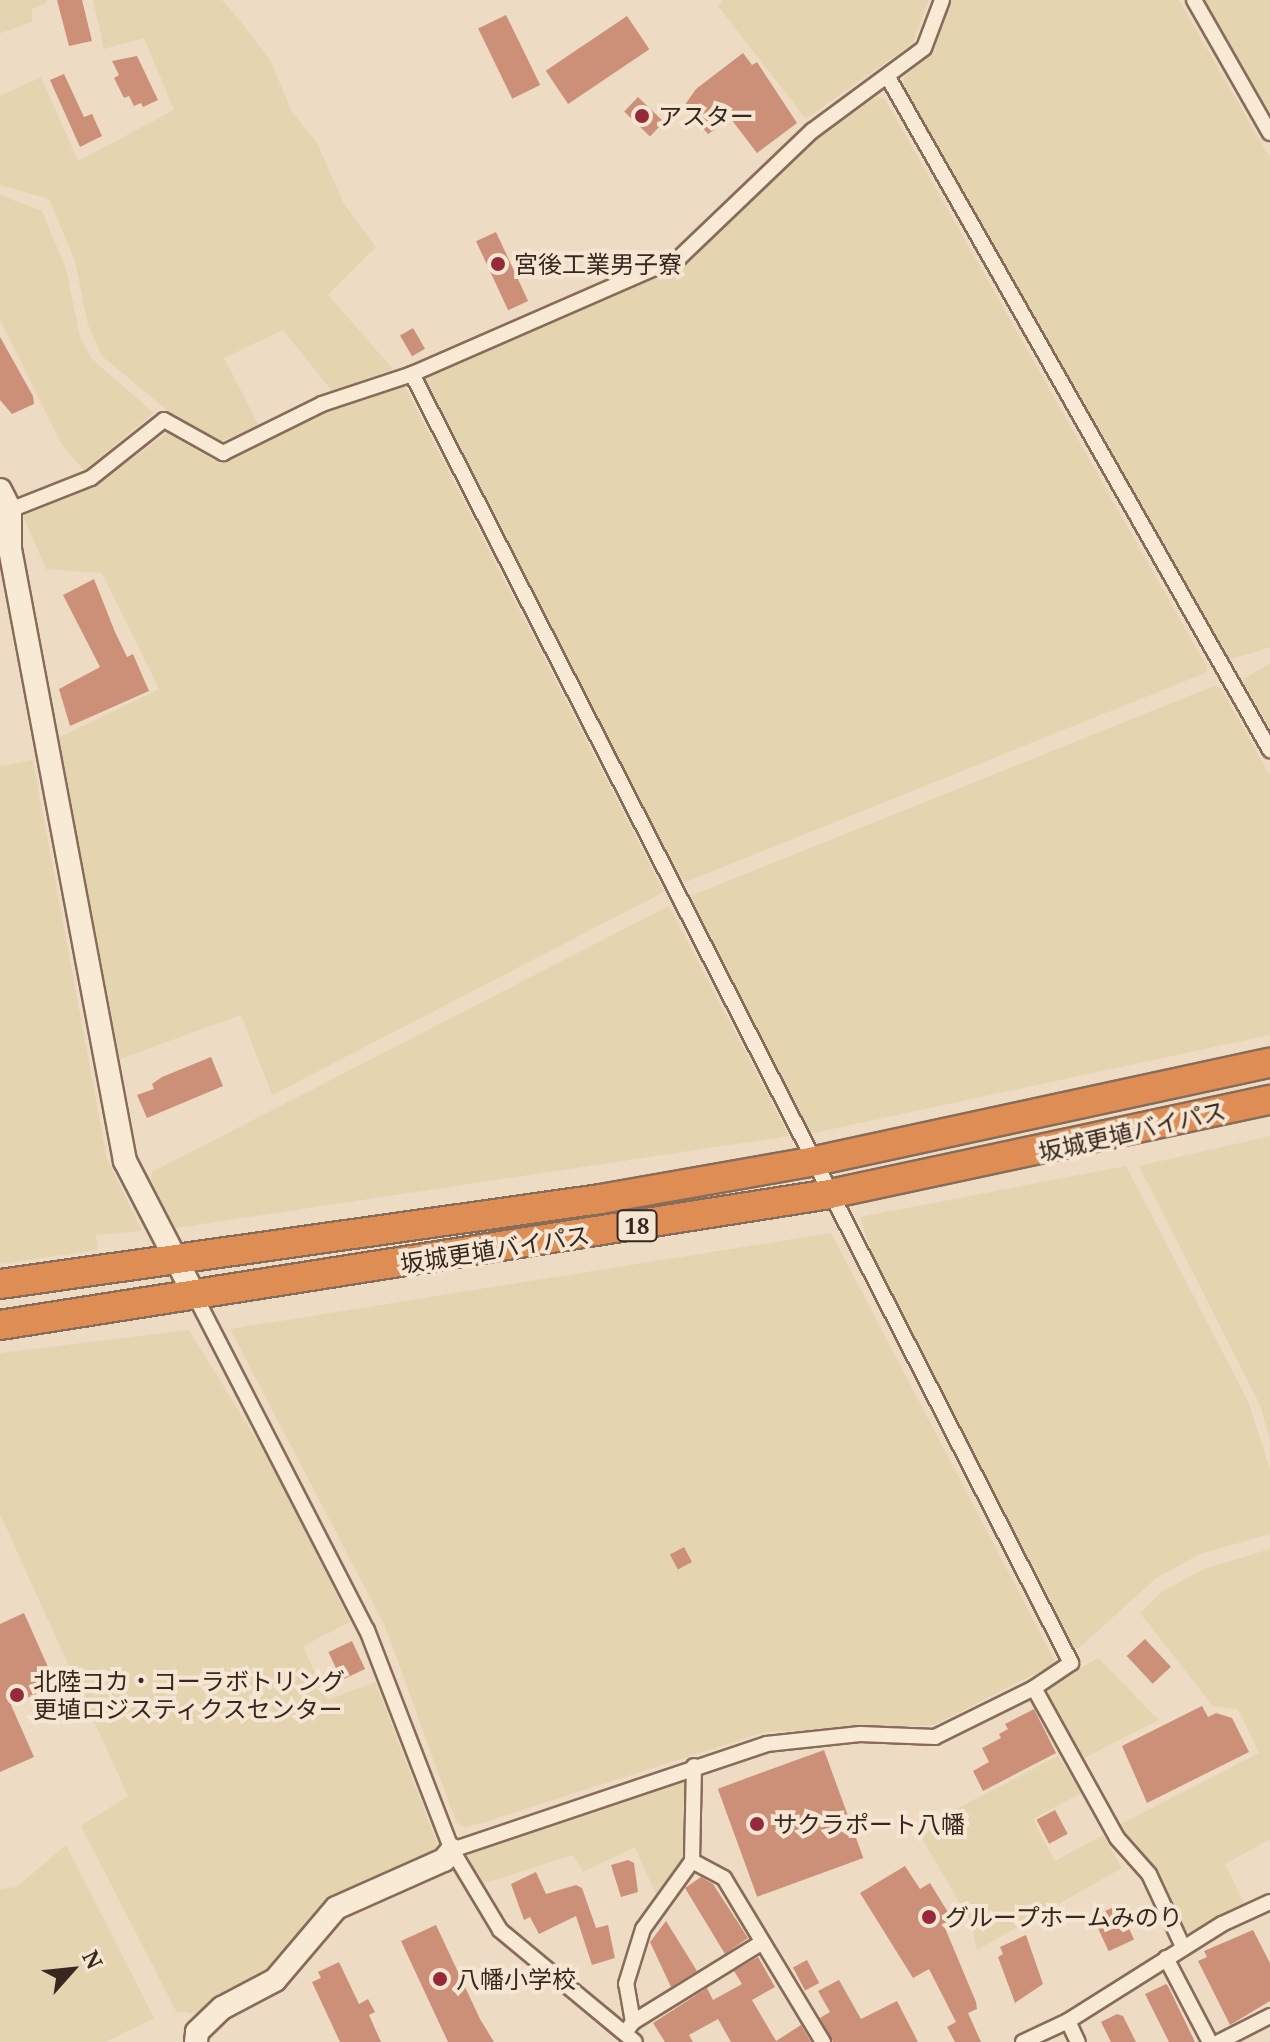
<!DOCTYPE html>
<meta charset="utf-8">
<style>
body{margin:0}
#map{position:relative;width:1270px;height:2042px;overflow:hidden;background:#eedbc3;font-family:"Noto Serif","Noto Sans JP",serif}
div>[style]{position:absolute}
.farmland>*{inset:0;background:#e4d4b0}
.building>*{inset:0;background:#cc9079;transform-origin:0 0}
.roads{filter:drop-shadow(2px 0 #886c5a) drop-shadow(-2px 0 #886c5a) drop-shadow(0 2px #886c5a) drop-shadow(0 -2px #886c5a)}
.street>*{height:14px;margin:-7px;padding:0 7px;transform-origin:7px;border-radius:7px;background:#f9ead6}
.secondary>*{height:22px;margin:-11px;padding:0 11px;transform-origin:11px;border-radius:11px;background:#f9ead6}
.highway>*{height:28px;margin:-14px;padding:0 14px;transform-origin:14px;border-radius:14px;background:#de8d54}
.dots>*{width:22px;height:22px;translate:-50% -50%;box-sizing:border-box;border:4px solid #f5e6d3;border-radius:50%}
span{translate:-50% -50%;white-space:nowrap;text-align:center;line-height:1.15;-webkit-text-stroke:8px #f5e6d3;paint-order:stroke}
.shield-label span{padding:2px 6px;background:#f5e6d3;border:2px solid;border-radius:6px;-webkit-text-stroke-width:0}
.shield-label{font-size:22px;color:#38271e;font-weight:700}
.poi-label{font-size:24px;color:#38271e}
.left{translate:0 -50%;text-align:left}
.street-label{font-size:24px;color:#38271e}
.north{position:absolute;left:32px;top:1930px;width:80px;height:80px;-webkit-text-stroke:6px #f5e6d3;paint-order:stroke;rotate:63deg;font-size:22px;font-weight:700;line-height:32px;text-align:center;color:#38271e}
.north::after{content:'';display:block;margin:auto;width:28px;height:36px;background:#38271e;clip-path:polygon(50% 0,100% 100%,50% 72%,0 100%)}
</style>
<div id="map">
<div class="farmland">
<div style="clip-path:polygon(0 0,47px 0,47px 3px,32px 9px,32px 22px,0 33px)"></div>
<div style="clip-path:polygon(93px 0,222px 0,241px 22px,270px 60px,292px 112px,317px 143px,344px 204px,376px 247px,328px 295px,393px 369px,332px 391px,283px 330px,224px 358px,259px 426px,222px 441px,173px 415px,102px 356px,88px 325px,75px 261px,49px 199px,0 185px,0 96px,41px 77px,78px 161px,174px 110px,144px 38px,104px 49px)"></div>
<div style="clip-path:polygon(723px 0,929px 0,913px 43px,806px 119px,718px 6px)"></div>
<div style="clip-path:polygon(951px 0,1179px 0,1270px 158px,1270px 647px,1229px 660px,903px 88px,904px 77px,932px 53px)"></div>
<div style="clip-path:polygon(1205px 0,1270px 0,1270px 113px)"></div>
<div style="clip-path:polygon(877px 97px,885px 99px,1207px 667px,1205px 673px,686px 882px,677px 879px,424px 382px,428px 374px,684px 266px,818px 138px)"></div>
<div style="clip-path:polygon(0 195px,42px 211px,66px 269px,80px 337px,92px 359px,154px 413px,84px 470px,62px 445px,0 320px)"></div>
<div style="clip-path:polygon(404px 385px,664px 892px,272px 1095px,241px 1015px,120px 1059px,58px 738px,159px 689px,102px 573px,46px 569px,23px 516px,94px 487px,167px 433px,220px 464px,322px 412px)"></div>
<div style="clip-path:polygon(1270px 663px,1270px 729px,1242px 680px)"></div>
<div style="clip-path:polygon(1214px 686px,1221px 688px,1270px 776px,1270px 1035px,809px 1134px,690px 901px,693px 895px)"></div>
<div style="clip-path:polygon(33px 760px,107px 1159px,142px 1231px,96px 1235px,98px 1250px,0 1264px,0 766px)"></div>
<div style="clip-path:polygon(669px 906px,789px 1136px,176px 1228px,151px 1181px,152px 1172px)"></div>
<div style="clip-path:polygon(1270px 1136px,1270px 1440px,1260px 1405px,1139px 1166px)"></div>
<div style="clip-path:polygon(1126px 1166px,1248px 1401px,1270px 1469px,1270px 1534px,1200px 1554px,1156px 1578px,1078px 1649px,1071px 1645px,879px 1275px,860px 1217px)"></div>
<div style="clip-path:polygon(831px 1233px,1056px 1663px,934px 1725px,765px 1732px,466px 1828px,456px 1822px,385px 1626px,230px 1329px)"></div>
<div style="clip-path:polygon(189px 1330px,275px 1470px,350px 1622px,303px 1646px,327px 1700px,375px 1682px,438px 1846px,433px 1854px,331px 1898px,269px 1972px,196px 2014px,176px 2011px,81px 1826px,128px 1796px,0 1514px,0 1353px)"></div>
<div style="clip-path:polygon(1270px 1549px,1270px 1839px,1225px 1864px,1244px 1903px,1191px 1932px,1182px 1929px,1151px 1862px,1119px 1825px,1259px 1753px,1238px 1709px,1213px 1706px,1140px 1613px,1163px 1591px,1204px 1569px)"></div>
<div style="clip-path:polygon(1098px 1658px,1159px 1720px,1080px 1760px,1046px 1697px,1052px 1685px)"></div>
<div style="clip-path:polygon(1058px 1756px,1081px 1793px,1033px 1819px,1055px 1861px,1103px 1835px,1122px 1868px,977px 1950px,971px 1922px,921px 1837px,960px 1807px)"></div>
<div style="clip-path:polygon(687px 1778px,682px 1869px,659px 1901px,635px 1847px,583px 1872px,573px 1855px,482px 1884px,468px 1860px,472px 1848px)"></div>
<div style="clip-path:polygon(66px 1845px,154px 2018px,105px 2042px,0 2042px,0 1889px,17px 1887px)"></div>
</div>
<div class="building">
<div style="clip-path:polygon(57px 0,82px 0,92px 41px,69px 46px)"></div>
<div style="left:506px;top:15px;width:78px;height:31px;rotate:64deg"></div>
<div style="left:627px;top:16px;width:40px;height:98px;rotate:56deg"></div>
<div style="clip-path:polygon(743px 53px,752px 65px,757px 62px,797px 123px,757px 153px,731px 119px,708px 134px,684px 106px,696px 89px)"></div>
<div style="clip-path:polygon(137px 56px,158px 100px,143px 107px,141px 103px,134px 106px,129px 96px,124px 98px,114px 78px,119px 75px,112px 61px)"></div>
<div style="clip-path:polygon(64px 74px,84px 117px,92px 114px,102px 136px,80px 147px,50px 80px)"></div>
<div style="left:638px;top:97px;width:36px;height:20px;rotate:44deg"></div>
<div style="left:496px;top:232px;width:76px;height:22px;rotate:65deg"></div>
<div style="left:413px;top:328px;width:24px;height:15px;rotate:60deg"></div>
<div style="clip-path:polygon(0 337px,33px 396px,34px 404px,12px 414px,0 400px)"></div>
<div style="clip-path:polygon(94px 579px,115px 632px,127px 657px,133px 654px,149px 691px,70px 726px,59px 689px,100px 667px,63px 595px)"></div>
<div style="clip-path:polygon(211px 1057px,223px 1086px,147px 1118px,137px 1095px,154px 1089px,152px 1084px,162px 1077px)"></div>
<div style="left:684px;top:1547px;width:17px;height:16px;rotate:62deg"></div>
<div style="clip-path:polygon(24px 1613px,56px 1685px,11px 1705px,34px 1757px,0 1772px,0 1624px)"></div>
<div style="left:1145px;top:1639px;width:38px;height:25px;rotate:47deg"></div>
<div style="left:352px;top:1641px;width:31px;height:26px;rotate:65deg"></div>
<div style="clip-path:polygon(1202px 1706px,1208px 1717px,1216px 1713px,1232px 1718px,1249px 1752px,1147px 1803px,1122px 1746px)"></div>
<div style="clip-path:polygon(1034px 1709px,1056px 1753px,983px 1791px,973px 1771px,989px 1762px,982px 1748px,1001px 1738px,999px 1734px,1008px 1729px,1005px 1724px)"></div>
<div style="left:824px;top:1750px;width:115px;height:113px;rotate:70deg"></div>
<div style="left:1055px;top:1810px;width:27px;height:21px;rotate:62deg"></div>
<div style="clip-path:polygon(628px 1860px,634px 1863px,638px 1892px,621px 1897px,611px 1865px)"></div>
<div style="clip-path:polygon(905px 1866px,920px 1889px,930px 1883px,954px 1922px,945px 1928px,976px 2002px,977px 2009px,968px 2013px,981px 2042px,955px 2042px,947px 2027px,956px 2022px,929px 1969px,913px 1978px,860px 1893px)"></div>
<div style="clip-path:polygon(536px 1872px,546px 1894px,576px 1885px,582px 1888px,596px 1928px,608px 1925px,615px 1958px,592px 1965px,576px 1916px,539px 1934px,530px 1917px,524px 1920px,511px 1884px)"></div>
<div style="clip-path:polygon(701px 1877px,713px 1884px,748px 1938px,725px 1954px,685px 1888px)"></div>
<div style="left:1118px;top:1905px;width:38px;height:28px;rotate:65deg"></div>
<div style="clip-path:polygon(666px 1921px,697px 1971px,671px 1987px,650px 1942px)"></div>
<div style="clip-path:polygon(436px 1925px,480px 2019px,494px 2042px,448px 2042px,401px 1941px)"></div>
<div style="clip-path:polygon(1253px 1930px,1270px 1963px,1270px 2001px,1230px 2025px,1198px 1961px,1207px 1957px,1204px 1951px)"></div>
<div style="clip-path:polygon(1026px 1935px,1043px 1984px,1015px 2003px,998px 1957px,1003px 1954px,1000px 1947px)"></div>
<div style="clip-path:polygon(758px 1957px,775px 1987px,752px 2000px,776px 2041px,801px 2025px,811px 2042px,731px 2042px,718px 2019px,689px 2035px,693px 2042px,665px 2042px,653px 2023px,707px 1988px,713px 2000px,742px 1984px,734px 1971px)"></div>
<div style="left:807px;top:1960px;width:26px;height:16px;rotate:62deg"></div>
<div style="clip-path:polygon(339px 1962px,359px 2004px,368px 1999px,375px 2012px,369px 2015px,381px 2042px,340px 2042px,312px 1982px,321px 1978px,318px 1972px)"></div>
<div style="clip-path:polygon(839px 1980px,861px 2019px,897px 2001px,918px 2042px,833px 2042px,820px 2018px,830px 2012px,818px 1991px)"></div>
<div style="clip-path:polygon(1166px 1984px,1168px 1986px,1195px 2042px,1169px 2042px,1145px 1994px)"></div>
<div style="clip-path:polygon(1117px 2014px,1123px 2016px,1136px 2042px,1111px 2042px,1101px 2022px)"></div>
</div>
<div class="roads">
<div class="street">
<div style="left:1194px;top:0;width:153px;rotate:60.3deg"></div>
<div style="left:889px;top:79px;width:772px;rotate:60.41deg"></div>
<div style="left:412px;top:374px;width:292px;rotate:-23.6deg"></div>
<div style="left:680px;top:257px;width:182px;rotate:-43.7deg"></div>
<div style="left:812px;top:131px;width:139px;rotate:-36.5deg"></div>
<div style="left:924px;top:48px;width:51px;rotate:-69.4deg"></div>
<div style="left:10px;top:510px;width:87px;rotate:-21.6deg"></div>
<div style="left:91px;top:478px;width:93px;rotate:-38.5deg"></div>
<div style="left:164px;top:420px;width:68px;rotate:29.2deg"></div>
<div style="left:223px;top:453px;width:110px;rotate:-26.3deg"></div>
<div style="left:322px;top:404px;width:95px;rotate:-18.4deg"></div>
<div style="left:412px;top:374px;width:1448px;rotate:62.92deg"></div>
<div style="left:1071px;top:1663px;width:45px;rotate:146deg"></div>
<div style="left:1034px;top:1688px;width:110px;rotate:153.7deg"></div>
<div style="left:935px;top:1737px;width:75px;rotate:-177.7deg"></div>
<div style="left:860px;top:1734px;width:94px;rotate:173.9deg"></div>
<div style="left:767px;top:1744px;width:332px;rotate:161.4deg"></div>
<div style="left:194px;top:1294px;width:378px;rotate:62.8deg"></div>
<div style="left:367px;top:1630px;width:236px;rotate:68.9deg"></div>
<div style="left:452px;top:1850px;width:93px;rotate:59deg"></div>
<div style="left:500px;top:1930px;width:175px;rotate:39.7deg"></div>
<div style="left:1034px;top:1688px;width:171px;rotate:61deg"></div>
<div style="left:1117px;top:1838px;width:48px;rotate:48.4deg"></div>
<div style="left:1149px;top:1874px;width:81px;rotate:65deg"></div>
<div style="left:692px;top:1861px;width:36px;rotate:28deg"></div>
<div style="left:724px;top:1878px;width:192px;rotate:58.9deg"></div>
<div style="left:1166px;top:1958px;width:95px;rotate:62.4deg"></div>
<div style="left:1068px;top:2021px;width:23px;rotate:65deg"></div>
<div style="left:633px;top:2022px;width:150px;rotate:-31.7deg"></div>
<div style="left:625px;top:2033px;width:14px;rotate:-54deg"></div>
<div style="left:633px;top:2022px;width:39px;rotate:-100deg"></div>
<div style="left:626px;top:1984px;width:58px;rotate:-72.8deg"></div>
<div style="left:643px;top:1929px;width:84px;rotate:-54.2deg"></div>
<div style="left:692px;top:1861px;width:95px;rotate:-88.8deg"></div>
<div style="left:1023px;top:2042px;width:50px;rotate:-25deg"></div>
<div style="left:1068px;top:2021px;width:182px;rotate:-32.2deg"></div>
<div style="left:1222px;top:1924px;width:53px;rotate:-24.6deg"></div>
<div style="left:1219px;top:2042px;width:57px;rotate:-27deg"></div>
</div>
<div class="secondary">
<div style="left:0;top:490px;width:22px;rotate:63deg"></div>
<div style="left:10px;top:510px;width:39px;rotate:90deg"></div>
<div style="left:10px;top:549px;width:623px;rotate:79.36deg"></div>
<div style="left:125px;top:1161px;width:150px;rotate:62.6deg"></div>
<div style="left:196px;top:2042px;width:10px;rotate:-84deg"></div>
<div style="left:197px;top:2032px;width:35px;rotate:-44deg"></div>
<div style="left:222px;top:2008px;width:60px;rotate:-27.8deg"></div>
<div style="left:275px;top:1980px;width:94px;rotate:-49.7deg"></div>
<div style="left:336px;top:1908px;width:118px;rotate:-24deg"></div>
<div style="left:444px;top:1860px;width:13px;rotate:-51deg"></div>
</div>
<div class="highway">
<div style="left:0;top:1284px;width:606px;rotate:-8.06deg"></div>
<div style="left:600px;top:1199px;width:218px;rotate:-10deg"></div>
<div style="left:815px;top:1161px;width:465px;rotate:-12.2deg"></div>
<div style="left:0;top:1325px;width:840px;rotate:-8.97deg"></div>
<div style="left:830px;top:1194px;width:450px;rotate:-12.1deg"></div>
</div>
</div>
<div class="dots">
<div style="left:642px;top:116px;background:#972a3a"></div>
<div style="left:498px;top:264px;background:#972a3a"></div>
<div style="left:17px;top:1695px;background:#972a3a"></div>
<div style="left:757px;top:1824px;background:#972a3a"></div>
<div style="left:929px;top:1917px;background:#972a3a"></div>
<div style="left:440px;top:1979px;background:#972a3a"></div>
</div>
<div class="shield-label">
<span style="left:637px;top:1226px">18</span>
</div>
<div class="poi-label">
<span class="left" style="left:658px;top:116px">アスター</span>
<span class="left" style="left:514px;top:264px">宮後工業男子寮</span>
<span class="left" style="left:33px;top:1695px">北陸コカ・コーラボトリング<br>更埴ロジスティクスセンター</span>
<span class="left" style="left:773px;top:1824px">サクラポート八幡</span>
<span class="left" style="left:945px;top:1917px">グループホームみのり</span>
<span class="left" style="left:456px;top:1979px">八幡小学校</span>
</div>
<div class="street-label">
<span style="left:1132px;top:1131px;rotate:-13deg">坂城更埴バイパス</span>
<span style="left:495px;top:1249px;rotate:-9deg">坂城更埴バイパス</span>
</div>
<div class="north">N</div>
</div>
